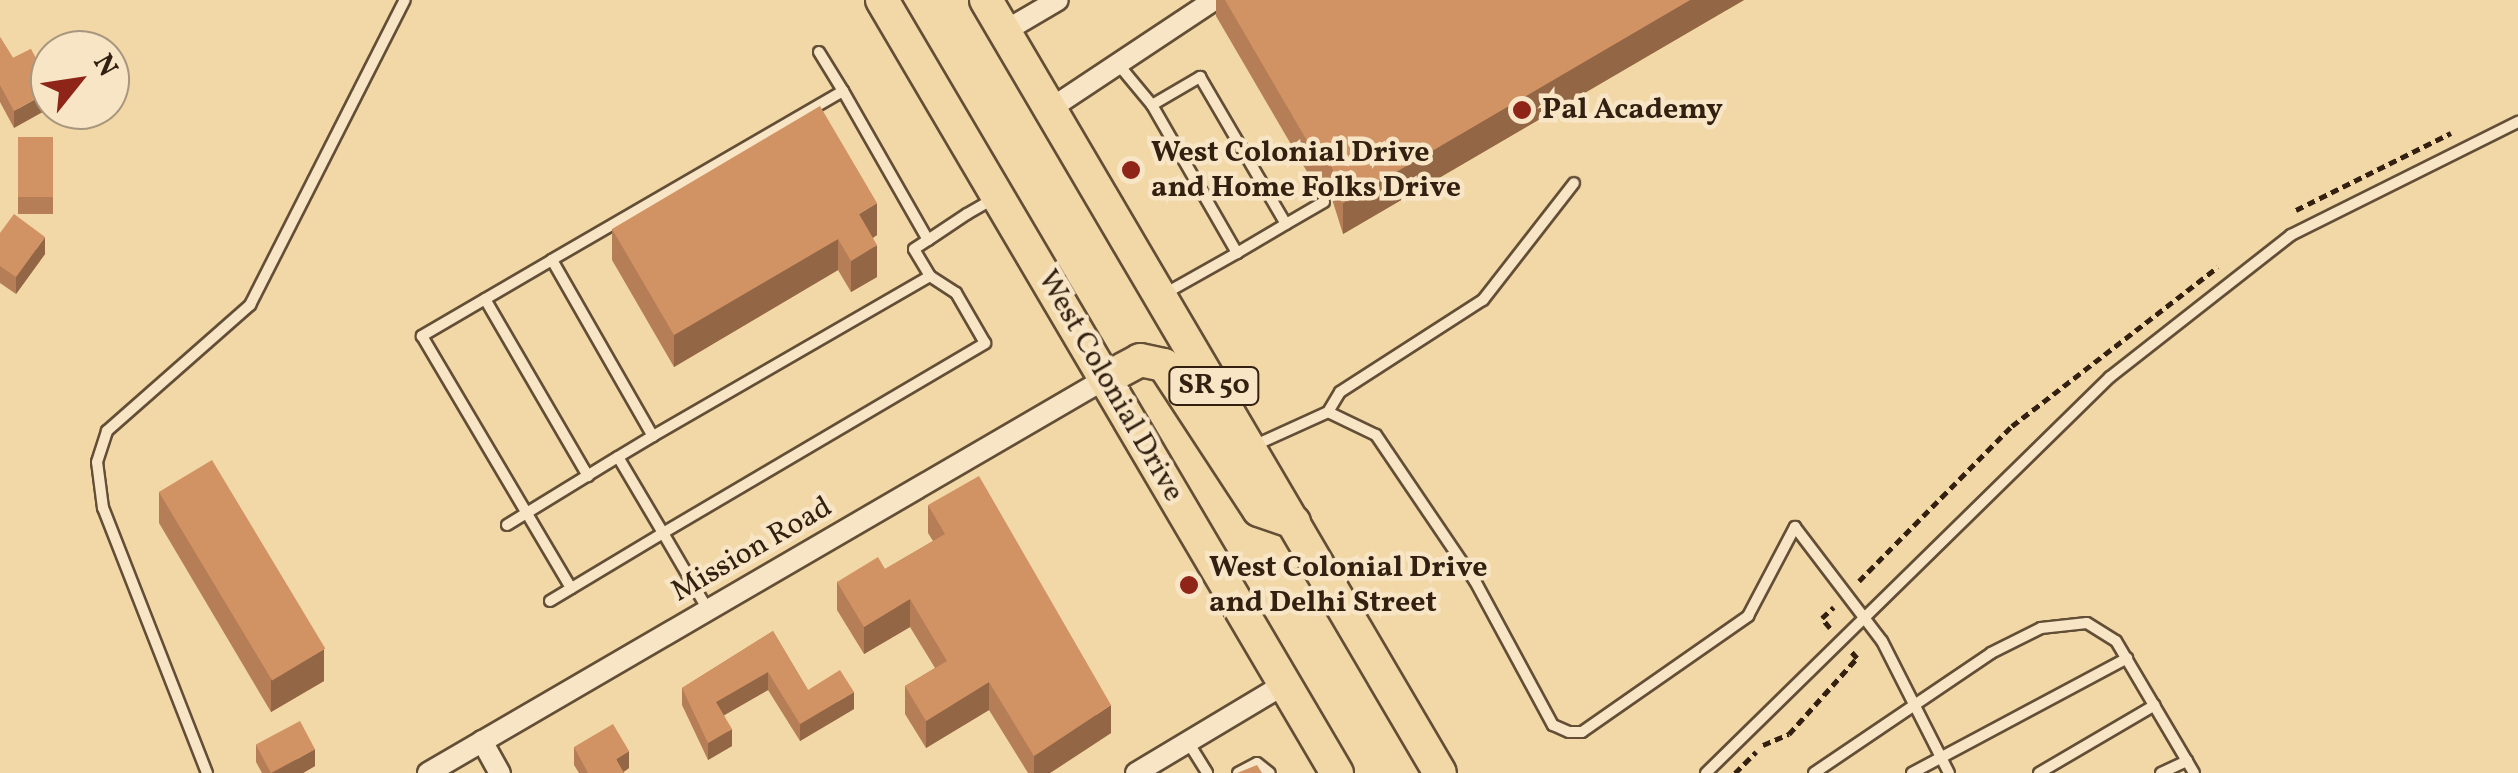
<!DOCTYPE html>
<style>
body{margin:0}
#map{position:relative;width:2518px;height:773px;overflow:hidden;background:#f2d7a7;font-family:Vollkorn,serif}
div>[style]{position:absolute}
.path>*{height:5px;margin-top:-2.5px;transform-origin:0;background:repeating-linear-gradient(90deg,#332011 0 8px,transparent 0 13px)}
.roads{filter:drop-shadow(2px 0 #634e36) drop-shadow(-2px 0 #634e36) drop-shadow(0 2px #634e36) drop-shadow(0 -2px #634e36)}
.service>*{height:10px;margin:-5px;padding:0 5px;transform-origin:5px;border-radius:5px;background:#f7e5c6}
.minor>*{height:20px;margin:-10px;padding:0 10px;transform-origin:10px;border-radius:10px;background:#f7e5c6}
.trunk>*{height:32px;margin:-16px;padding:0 16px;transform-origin:16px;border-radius:16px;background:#f2d7a7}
.wall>*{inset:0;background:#b57e56;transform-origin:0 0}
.shaded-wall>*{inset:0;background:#936746}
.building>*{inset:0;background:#d29364;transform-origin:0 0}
.dots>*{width:28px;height:28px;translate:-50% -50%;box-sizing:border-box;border:5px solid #f7e5c6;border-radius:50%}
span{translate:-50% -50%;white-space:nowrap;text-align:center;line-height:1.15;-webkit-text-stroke:9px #f7e5c6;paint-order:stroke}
.shield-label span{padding:2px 8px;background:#f7e5c6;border:2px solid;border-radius:8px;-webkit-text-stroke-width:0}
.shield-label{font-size:28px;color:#332011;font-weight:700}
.poi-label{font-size:30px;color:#332011;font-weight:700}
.left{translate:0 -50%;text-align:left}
.street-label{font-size:30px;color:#332011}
.north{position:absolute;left:30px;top:30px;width:100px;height:100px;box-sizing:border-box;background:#f7e5c6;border:2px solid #a9967e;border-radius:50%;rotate:60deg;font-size:28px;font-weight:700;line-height:40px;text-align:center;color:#332011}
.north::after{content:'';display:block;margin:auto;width:35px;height:45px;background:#8f2418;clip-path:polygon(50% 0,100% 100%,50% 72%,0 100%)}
</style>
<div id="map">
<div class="path">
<div style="left:2296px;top:210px;width:173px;rotate:-26.4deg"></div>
<div style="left:1859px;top:581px;width:218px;rotate:-45.4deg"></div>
<div style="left:2012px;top:426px;width:260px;rotate:-37.7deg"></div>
<div style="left:1830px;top:628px;width:13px;rotate:-129deg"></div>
<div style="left:1822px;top:618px;width:16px;rotate:-43deg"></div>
<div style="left:1763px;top:745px;width:28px;rotate:-23deg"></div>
<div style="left:1789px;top:734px;width:102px;rotate:-48.2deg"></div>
<div style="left:1857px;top:658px;width:9px;rotate:-131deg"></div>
<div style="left:1735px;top:773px;width:30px;rotate:-45deg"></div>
</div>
<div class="roads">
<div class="service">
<div style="left:819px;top:52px;width:46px;rotate:58.4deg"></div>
<div style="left:1118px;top:64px;width:53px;rotate:50.3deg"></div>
<div style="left:1152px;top:105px;width:171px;rotate:60.1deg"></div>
<div style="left:1237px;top:253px;width:81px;rotate:150.6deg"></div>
<div style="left:1152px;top:105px;width:56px;rotate:-30.3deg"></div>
<div style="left:1200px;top:77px;width:170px;rotate:59.7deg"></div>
<div style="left:1286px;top:224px;width:57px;rotate:149.4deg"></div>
<div style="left:1286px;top:224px;width:44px;rotate:-30.1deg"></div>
<div style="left:928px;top:240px;width:172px;rotate:-119.7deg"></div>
<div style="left:843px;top:91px;width:337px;rotate:149.9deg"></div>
<div style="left:552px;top:260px;width:203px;rotate:60.2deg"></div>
<div style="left:653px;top:436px;width:320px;rotate:-30deg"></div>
<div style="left:930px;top:276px;width:31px;rotate:-121deg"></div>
<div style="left:914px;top:249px;width:17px;rotate:-33deg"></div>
<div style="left:928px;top:240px;width:47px;rotate:-33.7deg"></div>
<div style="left:967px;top:214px;width:30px;rotate:-30deg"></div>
<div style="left:552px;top:260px;width:151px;rotate:149.7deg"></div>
<div style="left:422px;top:336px;width:293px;rotate:59.4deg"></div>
<div style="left:485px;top:299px;width:205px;rotate:59.8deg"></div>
<div style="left:1328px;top:412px;width:23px;rotate:-59deg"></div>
<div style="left:1340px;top:392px;width:170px;rotate:-32.8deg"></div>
<div style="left:1483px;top:300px;width:148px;rotate:-52.1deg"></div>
<div style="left:1251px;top:447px;width:85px;rotate:-24.4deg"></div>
<div style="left:1328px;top:412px;width:53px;rotate:25.6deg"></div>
<div style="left:1376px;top:435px;width:176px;rotate:55.9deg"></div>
<div style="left:1475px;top:581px;width:164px;rotate:61.6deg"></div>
<div style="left:1553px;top:725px;width:17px;rotate:24deg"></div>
<div style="left:1569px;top:732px;width:13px"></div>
<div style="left:1582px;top:732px;width:203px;rotate:-34.9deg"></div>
<div style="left:1748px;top:616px;width:101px;rotate:-62.2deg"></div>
<div style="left:1795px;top:527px;width:143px;rotate:52.7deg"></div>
<div style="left:1882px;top:641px;width:148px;rotate:63.1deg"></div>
<div style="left:507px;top:525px;width:130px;rotate:-31.5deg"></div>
<div style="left:550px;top:601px;width:132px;rotate:-31deg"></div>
<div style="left:663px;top:533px;width:88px;rotate:-120.6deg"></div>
<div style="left:618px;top:457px;width:41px;rotate:-31deg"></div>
<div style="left:708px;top:610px;width:89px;rotate:-120.3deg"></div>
<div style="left:663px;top:533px;width:374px;rotate:-30.5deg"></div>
<div style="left:985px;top:343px;width:58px;rotate:-120.1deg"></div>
<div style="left:956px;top:293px;width:31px;rotate:-147deg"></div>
<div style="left:1188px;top:742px;width:36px;rotate:58deg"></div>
<div style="left:207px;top:773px;width:285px;rotate:-111.4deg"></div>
<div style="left:103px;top:508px;width:46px;rotate:-97.4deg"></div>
<div style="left:97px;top:462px;width:33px;rotate:-72deg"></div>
<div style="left:107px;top:431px;width:191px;rotate:-41.4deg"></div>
<div style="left:250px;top:305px;width:342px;rotate:-63.1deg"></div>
<div style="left:1238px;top:773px;width:21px;rotate:-28deg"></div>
<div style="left:1257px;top:763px;width:16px;rotate:38deg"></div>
<div style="left:1706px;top:773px;width:566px;rotate:-44.43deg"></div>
<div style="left:2110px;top:377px;width:230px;rotate:-38.1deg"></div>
<div style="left:2291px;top:235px;width:254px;rotate:-26.5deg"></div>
<div style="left:1814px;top:773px;width:214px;rotate:-34.1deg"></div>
<div style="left:1991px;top:653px;width:56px;rotate:-26.6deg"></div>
<div style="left:2041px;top:628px;width:46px;rotate:-6.2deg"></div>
<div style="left:2087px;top:623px;width:34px;rotate:32deg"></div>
<div style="left:2116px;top:641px;width:153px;rotate:59.4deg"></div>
<div style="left:1912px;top:773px;width:244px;rotate:-28.1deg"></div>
<div style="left:2039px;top:773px;width:134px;rotate:-30.4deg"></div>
<div style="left:2161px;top:773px;width:29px;rotate:-25deg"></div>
</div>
<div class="minor">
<div style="left:1005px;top:31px;width:61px;rotate:-30.3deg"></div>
<div style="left:1050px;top:109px;width:197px;rotate:-33.6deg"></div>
<div style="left:482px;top:741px;width:37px;rotate:61deg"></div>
<div style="left:428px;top:773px;width:783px;rotate:-30.2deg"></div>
<div style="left:1136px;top:773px;width:174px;rotate:-30.9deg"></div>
</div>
<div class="trunk">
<div style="left:882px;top:0;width:897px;rotate:59.52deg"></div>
<div style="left:986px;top:0;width:896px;rotate:59.57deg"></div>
<div style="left:1105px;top:379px;width:40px;rotate:-28deg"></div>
<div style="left:1140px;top:360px;width:25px;rotate:12deg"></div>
<div style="left:1164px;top:365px;width:173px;rotate:56.8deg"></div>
<div style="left:1259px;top:510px;width:37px;rotate:19deg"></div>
</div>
</div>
<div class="wall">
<div style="clip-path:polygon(1216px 0,1744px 0,1343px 234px,1332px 199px,1320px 194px,1216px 16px)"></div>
<div style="clip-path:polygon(0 37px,13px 58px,31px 49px,14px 128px,0 102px)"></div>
<div style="left:18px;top:137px;width:35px;height:77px"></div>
<div style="clip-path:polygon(612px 229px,877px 235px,873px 238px,877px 277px,851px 292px,838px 270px,674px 367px,612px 260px)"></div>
<div style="clip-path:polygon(0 233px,45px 254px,16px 294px,0 283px)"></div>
<div style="clip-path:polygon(159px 492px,324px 681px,271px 712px,159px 523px)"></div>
<div style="clip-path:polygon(928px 505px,1111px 733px,1050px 773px,1028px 773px,989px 710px,926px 748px,905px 714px,905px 686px,935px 668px,910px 627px,864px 654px,837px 610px,837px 582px,885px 569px,933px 541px,928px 533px)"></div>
<div style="clip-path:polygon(773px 631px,808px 690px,854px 709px,800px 741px,768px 690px,724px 715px,732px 746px,708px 760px,682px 705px,682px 688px)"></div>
<div style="clip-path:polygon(256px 745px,315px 766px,303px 773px,262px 773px,256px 762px)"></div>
<div style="clip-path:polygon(574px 747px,629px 768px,624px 772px,624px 773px,579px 773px,574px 765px)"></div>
</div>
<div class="shaded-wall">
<div style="clip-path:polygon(1690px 0,1744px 0,1343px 234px,1343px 203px)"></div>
<div style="clip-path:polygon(50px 91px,50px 108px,14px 128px,14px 111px)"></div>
<div style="clip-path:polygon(877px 203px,877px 235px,859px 246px,859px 214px)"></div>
<div style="clip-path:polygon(45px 237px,45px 254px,16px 294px,16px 277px)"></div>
<div style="clip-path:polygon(838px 239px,838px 270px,674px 367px,674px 335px)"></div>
<div style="clip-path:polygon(877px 245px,877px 277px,851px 292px,851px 261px)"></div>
<div style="clip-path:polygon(910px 599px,910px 627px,864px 654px,864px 627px)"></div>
<div style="clip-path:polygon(324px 649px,324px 681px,271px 712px,271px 680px)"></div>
<div style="clip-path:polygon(768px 672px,768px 690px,716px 720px,716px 702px)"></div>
<div style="clip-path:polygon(989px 682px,989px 710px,926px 748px,926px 721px)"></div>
<div style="clip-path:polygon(854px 692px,854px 709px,800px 741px,800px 724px)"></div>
<div style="clip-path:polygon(1111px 705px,1111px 733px,1050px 773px,1034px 773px,1034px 756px)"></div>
<div style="clip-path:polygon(732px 729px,732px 746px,708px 760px,708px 743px)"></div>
<div style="clip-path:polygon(315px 749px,315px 766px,303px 773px,272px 773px)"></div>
<div style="clip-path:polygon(629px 751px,629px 768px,621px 773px,616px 759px)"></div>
</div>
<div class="building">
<div style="clip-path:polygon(1225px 0,1690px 0,1343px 203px,1332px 167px,1320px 163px)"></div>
<div style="clip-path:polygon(0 37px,13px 58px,31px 49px,50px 84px,50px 91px,14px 111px,0 85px)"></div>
<div style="clip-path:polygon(820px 106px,877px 203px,859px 214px,877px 245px,851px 261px,838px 239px,674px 335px,612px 229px)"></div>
<div style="left:18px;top:137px;width:35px;height:60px"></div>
<div style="clip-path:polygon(14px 214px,45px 237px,16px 277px,0 266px,0 233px)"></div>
<div style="left:212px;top:460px;width:220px;height:62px;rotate:59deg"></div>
<div style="clip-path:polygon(979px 476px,1111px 705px,1034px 756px,989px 682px,926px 721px,905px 686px,947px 661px,910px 599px,864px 627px,837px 582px,878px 557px,885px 569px,945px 534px,928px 505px)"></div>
<div style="clip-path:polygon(773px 631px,808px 690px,840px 670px,854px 692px,800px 724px,768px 672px,716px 702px,732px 729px,708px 743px,682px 688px)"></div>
<div style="left:300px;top:721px;width:32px;height:50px;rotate:62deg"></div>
<div style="clip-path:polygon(613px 724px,629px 751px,616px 759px,624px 773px,588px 773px,574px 747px)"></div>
<div style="clip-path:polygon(1257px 765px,1262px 773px,1237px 773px)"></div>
</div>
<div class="dots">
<div style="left:1522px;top:110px;background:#8f2418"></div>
<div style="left:1131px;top:170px;background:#8f2418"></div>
<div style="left:1189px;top:585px;background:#8f2418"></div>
</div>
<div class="shield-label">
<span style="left:1214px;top:386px">SR 50</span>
</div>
<div class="poi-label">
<span class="left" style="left:1542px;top:110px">Pal Academy</span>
<span class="left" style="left:1151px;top:170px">West Colonial Drive<br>and Home Folks Drive</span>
<span class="left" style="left:1209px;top:585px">West Colonial Drive<br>and Delhi Street</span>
</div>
<div class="street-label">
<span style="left:1110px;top:386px;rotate:60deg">West Colonial Drive</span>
<span style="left:752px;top:550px;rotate:-30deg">Mission Road</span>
</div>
<div class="north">N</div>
</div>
